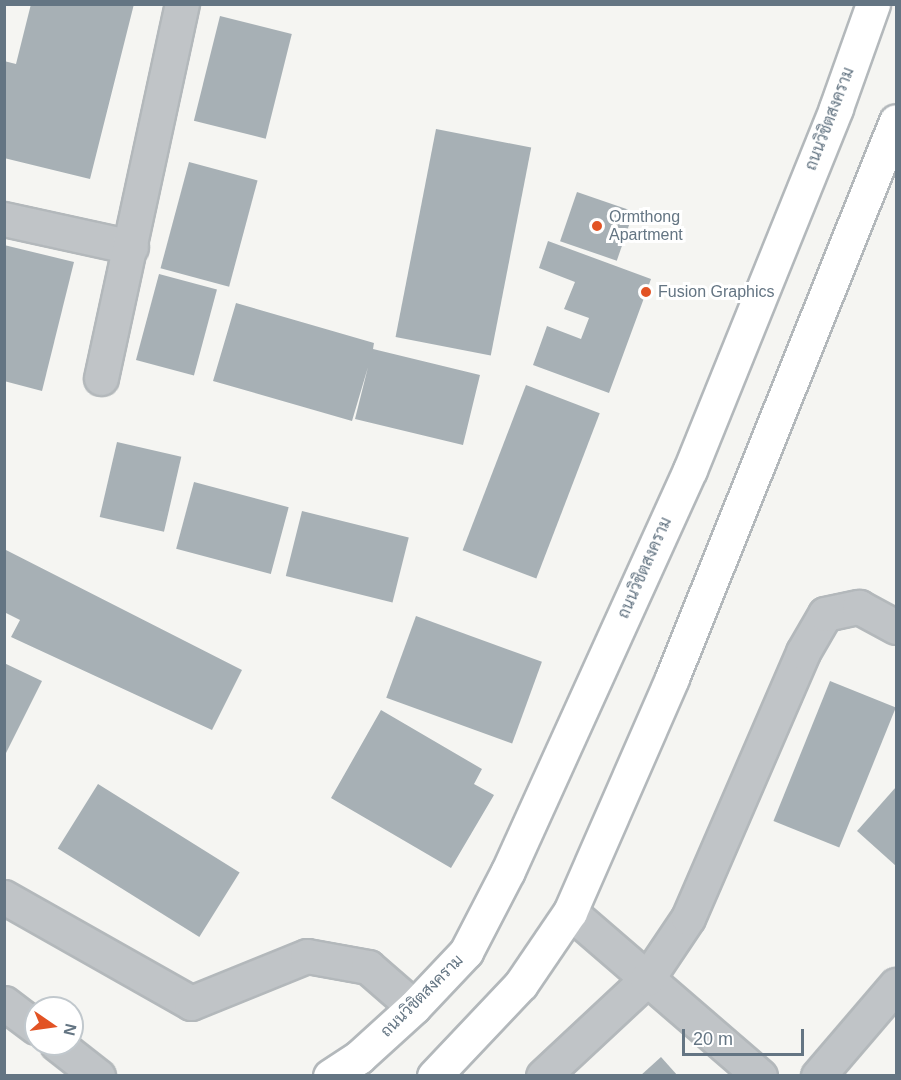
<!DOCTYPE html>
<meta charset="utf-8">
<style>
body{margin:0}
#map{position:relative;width:901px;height:1080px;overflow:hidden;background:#f5f5f2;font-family:Arial,Sarabun,sans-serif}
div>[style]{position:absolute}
.building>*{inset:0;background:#a7b0b5;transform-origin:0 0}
.roads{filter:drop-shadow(2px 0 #b3b8bb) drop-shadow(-2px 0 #b3b8bb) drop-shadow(0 2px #b3b8bb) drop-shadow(0 -2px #b3b8bb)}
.minor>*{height:33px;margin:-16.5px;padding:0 16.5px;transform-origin:16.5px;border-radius:16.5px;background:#c0c4c7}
.major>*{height:33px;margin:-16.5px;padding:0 16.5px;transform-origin:16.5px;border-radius:16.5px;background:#fff}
.dots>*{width:16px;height:16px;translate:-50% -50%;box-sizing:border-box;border:3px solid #fff;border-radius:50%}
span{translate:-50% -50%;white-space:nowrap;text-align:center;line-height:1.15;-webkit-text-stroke:6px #fff;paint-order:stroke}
.street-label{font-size:16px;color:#647583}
.poi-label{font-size:16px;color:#647583}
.left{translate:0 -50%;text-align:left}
.frame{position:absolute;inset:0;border:6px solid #647583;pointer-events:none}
.north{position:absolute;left:24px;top:996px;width:60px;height:60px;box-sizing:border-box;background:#fff;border:2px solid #c1c8cd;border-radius:50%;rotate:103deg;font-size:16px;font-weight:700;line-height:24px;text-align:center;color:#647583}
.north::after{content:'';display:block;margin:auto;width:21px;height:27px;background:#e25324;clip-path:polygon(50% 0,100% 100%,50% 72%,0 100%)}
.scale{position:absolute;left:682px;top:1029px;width:122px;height:27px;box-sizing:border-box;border:3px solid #647583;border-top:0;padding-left:8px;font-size:18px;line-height:21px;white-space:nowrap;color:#647583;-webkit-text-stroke:4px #fff;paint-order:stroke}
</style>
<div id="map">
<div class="building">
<div style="clip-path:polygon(31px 4px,134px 4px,90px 179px,4px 158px,4px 61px,16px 64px)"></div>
<div style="left:220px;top:16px;width:74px;height:108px;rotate:14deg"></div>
<div style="left:436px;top:129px;width:97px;height:212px;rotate:11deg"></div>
<div style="left:189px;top:162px;width:71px;height:110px;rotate:15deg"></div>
<div style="left:577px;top:192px;width:60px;height:52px;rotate:19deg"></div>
<div style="clip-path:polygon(548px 241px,651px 279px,609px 393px,533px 365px,547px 326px,581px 339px,589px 318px,564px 309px,575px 282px,539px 268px)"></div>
<div style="clip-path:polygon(4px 245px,74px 262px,42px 391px,4px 381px)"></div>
<div style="left:159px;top:274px;width:60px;height:89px;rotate:15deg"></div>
<div style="clip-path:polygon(236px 303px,374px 343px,373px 349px,480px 375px,463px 445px,355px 419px,368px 367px,352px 421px,213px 381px)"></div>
<div style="left:526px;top:385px;width:79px;height:177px;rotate:21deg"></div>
<div style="left:117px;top:442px;width:66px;height:77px;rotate:13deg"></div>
<div style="left:194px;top:482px;width:98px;height:69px;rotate:15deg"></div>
<div style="left:302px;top:511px;width:110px;height:67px;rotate:14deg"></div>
<div style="clip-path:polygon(4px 549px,242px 670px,212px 730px,11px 637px,20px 620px,4px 612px)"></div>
<div style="left:416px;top:616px;width:134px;height:87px;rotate:20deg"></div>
<div style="clip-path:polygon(4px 663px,42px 681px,4px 757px)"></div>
<div style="left:830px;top:681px;width:71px;height:151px;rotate:22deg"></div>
<div style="clip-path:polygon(381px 710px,482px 769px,474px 784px,494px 795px,451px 868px,331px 798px)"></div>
<div style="left:98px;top:784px;width:167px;height:76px;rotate:32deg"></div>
<div style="clip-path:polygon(896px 787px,896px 866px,857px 831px)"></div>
<div style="clip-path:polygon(661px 1057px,678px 1076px,640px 1076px)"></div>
</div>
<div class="roads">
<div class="minor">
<div style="left:4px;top:219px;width:130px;rotate:12.4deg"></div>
<div style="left:101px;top:378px;width:383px;rotate:-77.8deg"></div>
<div style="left:4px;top:897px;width:215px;rotate:29.5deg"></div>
<div style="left:191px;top:1003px;width:125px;rotate:-22.1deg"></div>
<div style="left:307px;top:956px;width:62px;rotate:10.2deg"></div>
<div style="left:368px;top:967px;width:61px;rotate:41deg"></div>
<div style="left:570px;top:912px;width:251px;rotate:40.8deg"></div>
<div style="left:4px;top:1003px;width:40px;rotate:37deg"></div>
<div style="left:57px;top:1044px;width:52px;rotate:38deg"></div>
<div style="left:543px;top:1076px;width:142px;rotate:-43deg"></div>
<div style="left:647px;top:979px;width:73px;rotate:-56.1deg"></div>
<div style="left:688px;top:918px;width:290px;rotate:-66.6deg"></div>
<div style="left:803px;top:652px;width:44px;rotate:-59.9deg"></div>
<div style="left:825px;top:614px;width:35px;rotate:-12deg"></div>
<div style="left:859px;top:607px;width:42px;rotate:28.4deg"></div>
<div style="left:818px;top:1076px;width:120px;rotate:-49.4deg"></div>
</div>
<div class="major">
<div style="left:330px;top:1076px;width:35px;rotate:-33deg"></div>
<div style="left:359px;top:1057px;width:74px;rotate:-42.3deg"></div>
<div style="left:414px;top:1007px;width:76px;rotate:-46.6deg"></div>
<div style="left:466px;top:952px;width:91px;rotate:-62.6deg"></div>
<div style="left:508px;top:871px;width:440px;rotate:-65.6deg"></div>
<div style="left:690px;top:470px;width:390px;rotate:-68deg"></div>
<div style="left:836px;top:108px;width:110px;rotate:-70.4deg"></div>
<div style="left:434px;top:1076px;width:127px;rotate:-46.6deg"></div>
<div style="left:521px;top:984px;width:87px;rotate:-55.8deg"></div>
<div style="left:570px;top:912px;width:255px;rotate:-66.4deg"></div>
<div style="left:672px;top:678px;width:600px;rotate:-68.09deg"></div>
</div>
</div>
<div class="dots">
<div style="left:597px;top:226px;background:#e25324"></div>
<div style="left:646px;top:292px;background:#e25324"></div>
</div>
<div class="street-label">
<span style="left:830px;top:119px;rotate:-69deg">ถนนวิชิตสงคราม</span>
<span style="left:645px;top:568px;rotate:-66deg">ถนนวิชิตสงคราม</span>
<span style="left:422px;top:996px;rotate:-45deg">ถนนวิชิตสงคราม</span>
</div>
<div class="poi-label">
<span class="left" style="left:609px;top:226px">Ormthong<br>Apartment</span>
<span class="left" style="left:658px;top:292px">Fusion Graphics</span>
</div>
<div class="frame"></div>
<div class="north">N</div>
<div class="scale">20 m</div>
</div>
